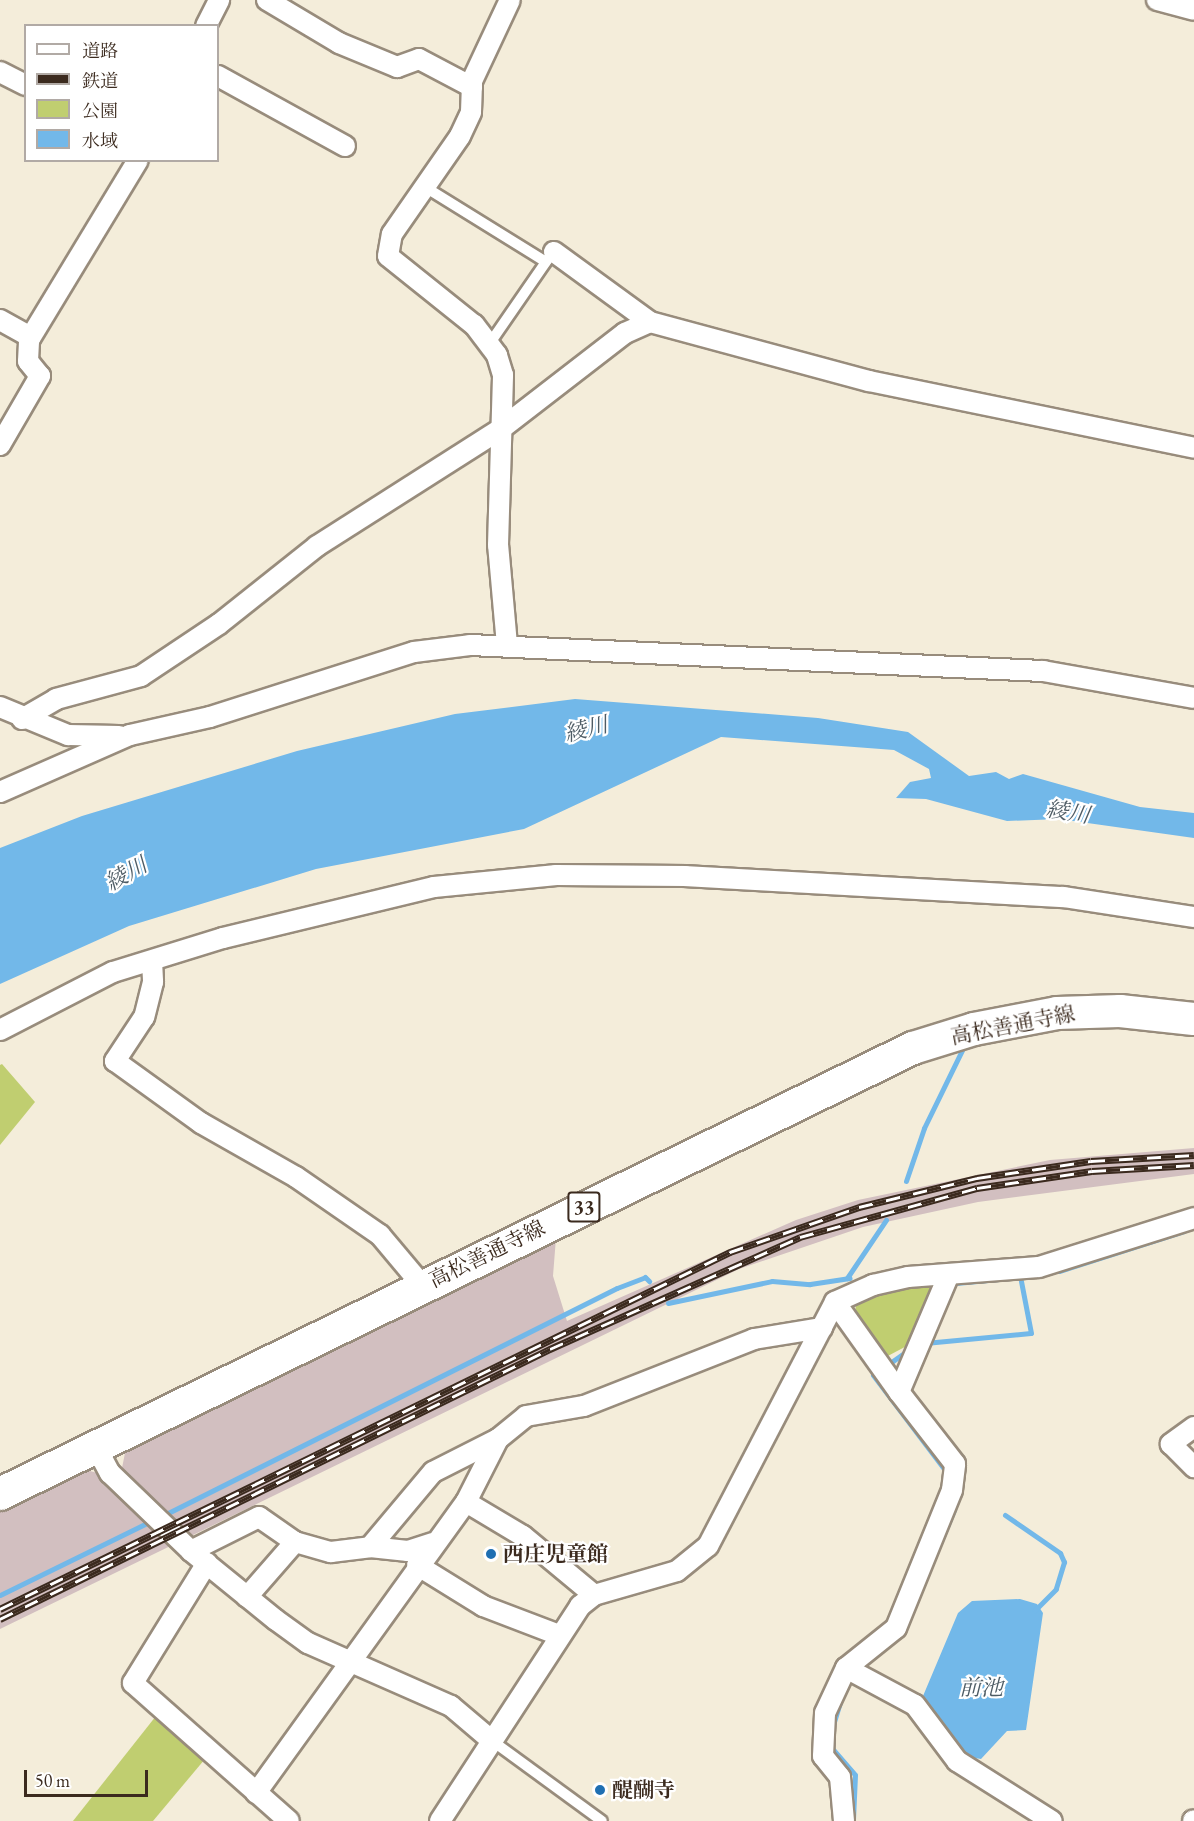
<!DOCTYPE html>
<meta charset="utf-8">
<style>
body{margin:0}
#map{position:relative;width:1194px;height:1821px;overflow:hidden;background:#f4edda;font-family:"EB Garamond","Noto Serif JP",serif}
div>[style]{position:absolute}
.industrial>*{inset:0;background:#d2bfc0}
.green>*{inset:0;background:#c0ce70}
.water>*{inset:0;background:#72b8e9}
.stream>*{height:5px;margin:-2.5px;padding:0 2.5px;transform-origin:2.5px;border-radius:2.5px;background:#72b8e9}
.roads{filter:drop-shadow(2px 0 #988c7c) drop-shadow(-2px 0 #988c7c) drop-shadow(0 2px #988c7c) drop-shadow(0 -2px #988c7c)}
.service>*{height:10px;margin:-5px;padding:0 5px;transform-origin:5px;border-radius:5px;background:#fff}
.minor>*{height:20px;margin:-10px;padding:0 10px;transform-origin:10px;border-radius:10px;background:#fff}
.primary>*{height:32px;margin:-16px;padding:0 16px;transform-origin:16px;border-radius:16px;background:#fff}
.rail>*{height:7px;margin-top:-3.5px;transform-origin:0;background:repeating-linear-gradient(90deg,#fff 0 14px,#3b2a1e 0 28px);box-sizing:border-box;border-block:2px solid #3b2a1e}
.dots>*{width:16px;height:16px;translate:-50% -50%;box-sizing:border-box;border:3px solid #fff;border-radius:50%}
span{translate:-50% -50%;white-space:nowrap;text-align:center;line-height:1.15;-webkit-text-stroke:4.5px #fff;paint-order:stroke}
.shield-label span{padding:2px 4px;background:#fff;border:2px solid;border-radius:4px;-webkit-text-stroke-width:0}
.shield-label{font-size:20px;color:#3b2a1e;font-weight:700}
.street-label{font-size:21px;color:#3b2a1e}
.poi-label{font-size:21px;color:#3b2a1e;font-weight:700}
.left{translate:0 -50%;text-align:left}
.water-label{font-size:22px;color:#4e5c65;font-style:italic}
.legend{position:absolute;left:24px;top:24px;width:195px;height:138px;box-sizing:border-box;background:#fff;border:2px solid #b1aaa5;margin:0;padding:8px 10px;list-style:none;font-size:18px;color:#3b2a1e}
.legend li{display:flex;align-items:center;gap:12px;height:30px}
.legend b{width:30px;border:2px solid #b1aaa5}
.scale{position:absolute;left:24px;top:1770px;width:124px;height:27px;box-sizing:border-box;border:3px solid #3b2a1e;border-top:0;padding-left:8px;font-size:18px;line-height:21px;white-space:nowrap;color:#3b2a1e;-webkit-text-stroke:4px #fff;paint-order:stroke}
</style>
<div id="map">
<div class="industrial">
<div style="clip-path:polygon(1194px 1148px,1194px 1174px,978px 1202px,863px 1227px,739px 1269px,0 1629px,0 1512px,86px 1470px,105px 1475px,170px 1517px,122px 1468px,125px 1453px,556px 1238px,553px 1276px,567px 1321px,796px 1220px,858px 1200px,1050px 1160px)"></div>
</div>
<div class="green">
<div style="clip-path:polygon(2px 1064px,35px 1102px,0 1145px,0 1065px)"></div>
<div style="clip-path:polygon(902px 1282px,938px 1285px,918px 1340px,884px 1358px,855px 1318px,856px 1302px)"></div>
<div style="clip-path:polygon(156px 1716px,205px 1759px,153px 1821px,73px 1821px)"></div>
</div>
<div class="water">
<div style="clip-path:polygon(575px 699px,818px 718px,908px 732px,969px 776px,996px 772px,1009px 779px,1023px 774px,1140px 807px,1194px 813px,1194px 838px,1059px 819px,1007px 821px,926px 799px,896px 798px,910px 782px,931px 778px,929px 769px,894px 750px,721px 737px,524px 829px,316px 869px,129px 926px,0 984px,0 848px,82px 816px,297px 751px,455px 714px)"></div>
<div style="clip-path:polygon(1020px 1599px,1037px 1604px,1043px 1613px,1026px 1730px,1007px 1731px,981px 1759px,963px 1756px,923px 1696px,958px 1613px,972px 1601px)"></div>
</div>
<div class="stream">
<div style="left:906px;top:1181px;width:56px;rotate:-71.2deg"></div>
<div style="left:924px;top:1128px;width:87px;rotate:-64deg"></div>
<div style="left:1059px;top:1271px;width:131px;rotate:-17.7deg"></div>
<div style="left:847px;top:1278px;width:70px;rotate:-56.1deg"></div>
<div style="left:956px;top:1283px;width:85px;rotate:-5.4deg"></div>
<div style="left:668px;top:1303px;width:106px;rotate:-11.9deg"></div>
<div style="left:772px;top:1281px;width:38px;rotate:5deg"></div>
<div style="left:810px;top:1284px;width:40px;rotate:-8.5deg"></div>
<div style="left:925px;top:1343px;width:106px;rotate:-5.4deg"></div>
<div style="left:1031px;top:1333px;width:53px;rotate:-100.9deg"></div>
<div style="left:914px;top:1346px;width:50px;rotate:144.7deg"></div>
<div style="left:873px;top:1375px;width:123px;rotate:52.9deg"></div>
<div style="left:1005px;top:1515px;width:67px;rotate:34.6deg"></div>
<div style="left:1060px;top:1553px;width:10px;rotate:66deg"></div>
<div style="left:1064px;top:1562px;width:28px;rotate:107deg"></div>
<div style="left:1056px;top:1589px;width:30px;rotate:135deg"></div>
<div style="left:160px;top:1517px;width:511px;rotate:-26.62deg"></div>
<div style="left:617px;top:1288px;width:30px;rotate:-21deg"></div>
<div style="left:645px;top:1277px;width:6px;rotate:45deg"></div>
<div style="left:0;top:1595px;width:168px;rotate:-26.1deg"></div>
<div style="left:902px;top:1633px;width:134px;rotate:-67.1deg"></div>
<div style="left:833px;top:1725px;width:24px;rotate:-73deg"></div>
<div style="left:830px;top:1746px;width:38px;rotate:49deg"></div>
<div style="left:855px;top:1775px;width:44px;rotate:92.6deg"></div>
</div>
<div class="roads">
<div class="service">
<div style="left:425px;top:187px;width:142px;rotate:31.8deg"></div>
<div style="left:490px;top:343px;width:106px;rotate:-55.4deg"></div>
<div style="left:491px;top:1740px;width:137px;rotate:36.1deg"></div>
</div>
<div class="minor">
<div style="left:267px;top:0;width:84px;rotate:30.8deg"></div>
<div style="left:339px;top:43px;width:63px;rotate:22.5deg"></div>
<div style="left:397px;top:67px;width:23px;rotate:-20deg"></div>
<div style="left:419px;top:59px;width:60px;rotate:27.8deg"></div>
<div style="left:1157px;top:0;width:38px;rotate:15deg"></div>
<div style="left:206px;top:26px;width:29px;rotate:-63deg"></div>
<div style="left:0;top:72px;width:29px;rotate:27deg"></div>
<div style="left:218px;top:76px;width:145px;rotate:28.9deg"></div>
<div style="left:554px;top:252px;width:119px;rotate:36.1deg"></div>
<div style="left:650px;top:322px;width:227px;rotate:15.1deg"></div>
<div style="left:869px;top:381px;width:332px;rotate:11.6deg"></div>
<div style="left:0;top:320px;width:35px;rotate:29deg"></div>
<div style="left:0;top:445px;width:80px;rotate:-59.9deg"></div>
<div style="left:40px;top:376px;width:19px;rotate:-129deg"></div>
<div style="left:28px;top:361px;width:21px;rotate:-87deg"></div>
<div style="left:29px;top:340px;width:210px;rotate:-58.8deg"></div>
<div style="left:507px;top:645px;width:100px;rotate:-95.1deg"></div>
<div style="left:498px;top:545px;width:170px;rotate:-88.3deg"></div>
<div style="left:503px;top:375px;width:21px;rotate:-107deg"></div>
<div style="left:497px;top:355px;width:38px;rotate:-127deg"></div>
<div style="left:474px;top:325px;width:110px;rotate:-141.3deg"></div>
<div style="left:388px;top:256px;width:22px;rotate:-80deg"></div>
<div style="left:392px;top:234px;width:119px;rotate:-55.2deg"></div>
<div style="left:460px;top:136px;width:26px;rotate:-65deg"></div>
<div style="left:471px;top:112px;width:31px;rotate:-88deg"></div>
<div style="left:472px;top:81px;width:89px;rotate:-64.9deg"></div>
<div style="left:0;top:707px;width:74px;rotate:22.4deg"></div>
<div style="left:68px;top:735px;width:51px;rotate:1.1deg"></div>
<div style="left:22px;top:719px;width:39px;rotate:-30deg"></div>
<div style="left:56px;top:699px;width:88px;rotate:-15.1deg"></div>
<div style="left:141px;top:676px;width:94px;rotate:-33.7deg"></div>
<div style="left:219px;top:624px;width:125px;rotate:-38.5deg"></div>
<div style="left:317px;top:546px;width:219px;rotate:-32.5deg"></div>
<div style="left:502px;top:428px;width:155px;rotate:-37.7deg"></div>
<div style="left:625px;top:333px;width:27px;rotate:-24deg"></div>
<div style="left:0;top:792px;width:142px;rotate:-23.7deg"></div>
<div style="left:130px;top:735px;width:82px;rotate:-12.7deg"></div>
<div style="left:210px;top:717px;width:214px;rotate:-17.7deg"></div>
<div style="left:414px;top:652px;width:56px;rotate:-7.1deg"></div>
<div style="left:470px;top:645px;width:574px;rotate:2.6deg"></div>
<div style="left:1043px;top:671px;width:153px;rotate:10.1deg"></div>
<div style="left:152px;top:961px;width:21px;rotate:87deg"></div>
<div style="left:153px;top:982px;width:36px;rotate:104deg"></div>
<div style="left:144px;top:1017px;width:53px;rotate:123.4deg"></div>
<div style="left:115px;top:1061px;width:106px;rotate:35.8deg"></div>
<div style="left:201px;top:1123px;width:109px;rotate:29.6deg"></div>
<div style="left:296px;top:1177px;width:102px;rotate:34.6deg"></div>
<div style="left:380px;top:1235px;width:65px;rotate:50deg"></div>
<div style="left:0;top:1030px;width:127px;rotate:-27.2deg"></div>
<div style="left:113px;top:972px;width:115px;rotate:-17.2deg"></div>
<div style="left:223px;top:938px;width:217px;rotate:-13.6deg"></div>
<div style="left:434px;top:887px;width:123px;rotate:-5.6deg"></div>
<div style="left:556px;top:875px;width:129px;rotate:0.4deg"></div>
<div style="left:685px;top:876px;width:379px;rotate:3.2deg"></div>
<div style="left:1063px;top:897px;width:133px;rotate:8.7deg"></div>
<div style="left:835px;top:1302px;width:110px;rotate:54.6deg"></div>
<div style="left:1194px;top:1427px;width:29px;rotate:144deg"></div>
<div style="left:1171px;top:1444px;width:33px;rotate:45deg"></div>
<div style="left:96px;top:1447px;width:30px;rotate:62deg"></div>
<div style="left:110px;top:1473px;width:112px;rotate:43.9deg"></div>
<div style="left:191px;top:1551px;width:109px;rotate:39.1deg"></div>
<div style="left:276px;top:1620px;width:39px;rotate:36deg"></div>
<div style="left:308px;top:1643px;width:156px;rotate:23.8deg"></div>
<div style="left:451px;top:1706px;width:52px;rotate:40.4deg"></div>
<div style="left:466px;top:1502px;width:66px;rotate:30.8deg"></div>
<div style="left:523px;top:1536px;width:92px;rotate:39.7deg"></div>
<div style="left:370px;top:1547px;width:38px;rotate:6deg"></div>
<div style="left:408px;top:1551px;width:26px;rotate:-18deg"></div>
<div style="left:191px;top:1551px;width:76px;rotate:-26.6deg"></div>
<div style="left:259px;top:1517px;width:44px;rotate:34.8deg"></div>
<div style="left:295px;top:1542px;width:37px;rotate:16deg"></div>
<div style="left:331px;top:1552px;width:39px;rotate:-7deg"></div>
<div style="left:370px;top:1547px;width:98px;rotate:-50deg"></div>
<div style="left:433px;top:1472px;width:73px;rotate:-26.9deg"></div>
<div style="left:207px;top:1563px;width:141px;rotate:121.7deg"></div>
<div style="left:133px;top:1683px;width:208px;rotate:41.5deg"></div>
<div style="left:417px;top:1565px;width:78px;rotate:31.8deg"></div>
<div style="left:483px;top:1606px;width:81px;rotate:20.9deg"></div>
<div style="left:247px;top:1597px;width:73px;rotate:-48.9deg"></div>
<div style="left:846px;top:1668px;width:78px;rotate:28.2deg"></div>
<div style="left:915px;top:1705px;width:70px;rotate:53.1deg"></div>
<div style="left:957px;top:1761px;width:112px;rotate:32.3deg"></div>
<div style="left:256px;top:1793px;width:359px;rotate:-54.2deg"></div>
<div style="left:466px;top:1502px;width:71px;rotate:-63.1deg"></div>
<div style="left:498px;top:1439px;width:36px;rotate:-39deg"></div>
<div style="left:526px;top:1416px;width:59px;rotate:-9.8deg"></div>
<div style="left:584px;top:1406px;width:183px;rotate:-21.5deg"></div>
<div style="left:754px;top:1339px;width:69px;rotate:-9.2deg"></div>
<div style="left:440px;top:1821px;width:257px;rotate:-56.9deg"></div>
<div style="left:580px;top:1606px;width:18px;rotate:-38deg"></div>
<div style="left:594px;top:1595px;width:86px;rotate:-16.1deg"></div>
<div style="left:677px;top:1571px;width:40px;rotate:-39deg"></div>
<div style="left:708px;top:1546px;width:275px;rotate:-62.5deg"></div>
<div style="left:835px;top:1302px;width:42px;rotate:-24.1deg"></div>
<div style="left:873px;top:1285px;width:36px;rotate:-13deg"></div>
<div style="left:908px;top:1277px;width:131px;rotate:-4.4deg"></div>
<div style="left:1039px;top:1267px;width:163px;rotate:-17.5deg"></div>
<div style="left:844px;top:1821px;width:44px;rotate:-95.2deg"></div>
<div style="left:840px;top:1777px;width:27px;rotate:-129deg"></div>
<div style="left:823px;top:1756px;width:43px;rotate:-87.3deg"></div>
<div style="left:825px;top:1713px;width:50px;rotate:-65deg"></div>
<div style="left:846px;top:1668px;width:64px;rotate:-38.7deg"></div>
<div style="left:896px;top:1628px;width:149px;rotate:-67.9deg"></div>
<div style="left:952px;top:1490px;width:26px;rotate:-83deg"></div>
<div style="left:955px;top:1464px;width:91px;rotate:-127.9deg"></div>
<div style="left:899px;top:1392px;width:128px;rotate:-67deg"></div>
<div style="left:1193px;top:1821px;width:1px;rotate:-45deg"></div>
</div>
<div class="primary">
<div style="left:0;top:1494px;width:1016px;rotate:-26.04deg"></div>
<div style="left:913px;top:1048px;width:64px;rotate:-17.3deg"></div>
<div style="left:974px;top:1029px;width:85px;rotate:-10.9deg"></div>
<div style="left:1057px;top:1013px;width:63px;rotate:-1.8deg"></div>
<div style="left:1120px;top:1011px;width:74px;rotate:6.2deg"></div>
</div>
</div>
<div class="rail">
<div style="left:0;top:1609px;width:813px;rotate:-26.06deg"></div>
<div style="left:730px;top:1252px;width:137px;rotate:-19.2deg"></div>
<div style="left:859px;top:1207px;width:122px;rotate:-13.8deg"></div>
<div style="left:977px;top:1178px;width:115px;rotate:-8.5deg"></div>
<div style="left:1091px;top:1161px;width:103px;rotate:-3.3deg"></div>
<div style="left:0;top:1619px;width:613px;rotate:-26.15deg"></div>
<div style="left:550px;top:1349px;width:274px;rotate:-24.1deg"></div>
<div style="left:800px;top:1237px;width:184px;rotate:-15.5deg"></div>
<div style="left:977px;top:1188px;width:116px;rotate:-8.4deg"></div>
<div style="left:1092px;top:1171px;width:102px;rotate:-3.4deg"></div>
</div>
<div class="dots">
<div style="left:491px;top:1554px;background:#1f6fb2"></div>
<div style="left:600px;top:1790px;background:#1f6fb2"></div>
</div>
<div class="shield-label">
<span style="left:584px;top:1207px">33</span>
</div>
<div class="street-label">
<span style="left:1013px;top:1025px;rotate:-11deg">高松善通寺線</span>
<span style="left:487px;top:1254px;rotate:-26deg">高松善通寺線</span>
</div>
<div class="poi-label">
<span class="left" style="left:503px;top:1554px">西庄児童館</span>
<span class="left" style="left:612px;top:1790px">醍醐寺</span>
</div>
<div class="water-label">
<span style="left:586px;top:729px;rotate:-14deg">綾川</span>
<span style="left:1068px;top:812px;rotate:9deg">綾川</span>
<span style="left:126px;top:874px;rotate:-30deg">綾川</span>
<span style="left:981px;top:1688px">前池</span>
</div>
<ul class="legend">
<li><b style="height:8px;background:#fff"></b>道路</li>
<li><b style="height:8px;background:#3b2a1e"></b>鉄道</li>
<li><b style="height:16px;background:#c0ce70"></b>公園</li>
<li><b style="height:16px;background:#72b8e9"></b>水域</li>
</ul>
<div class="scale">50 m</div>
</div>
